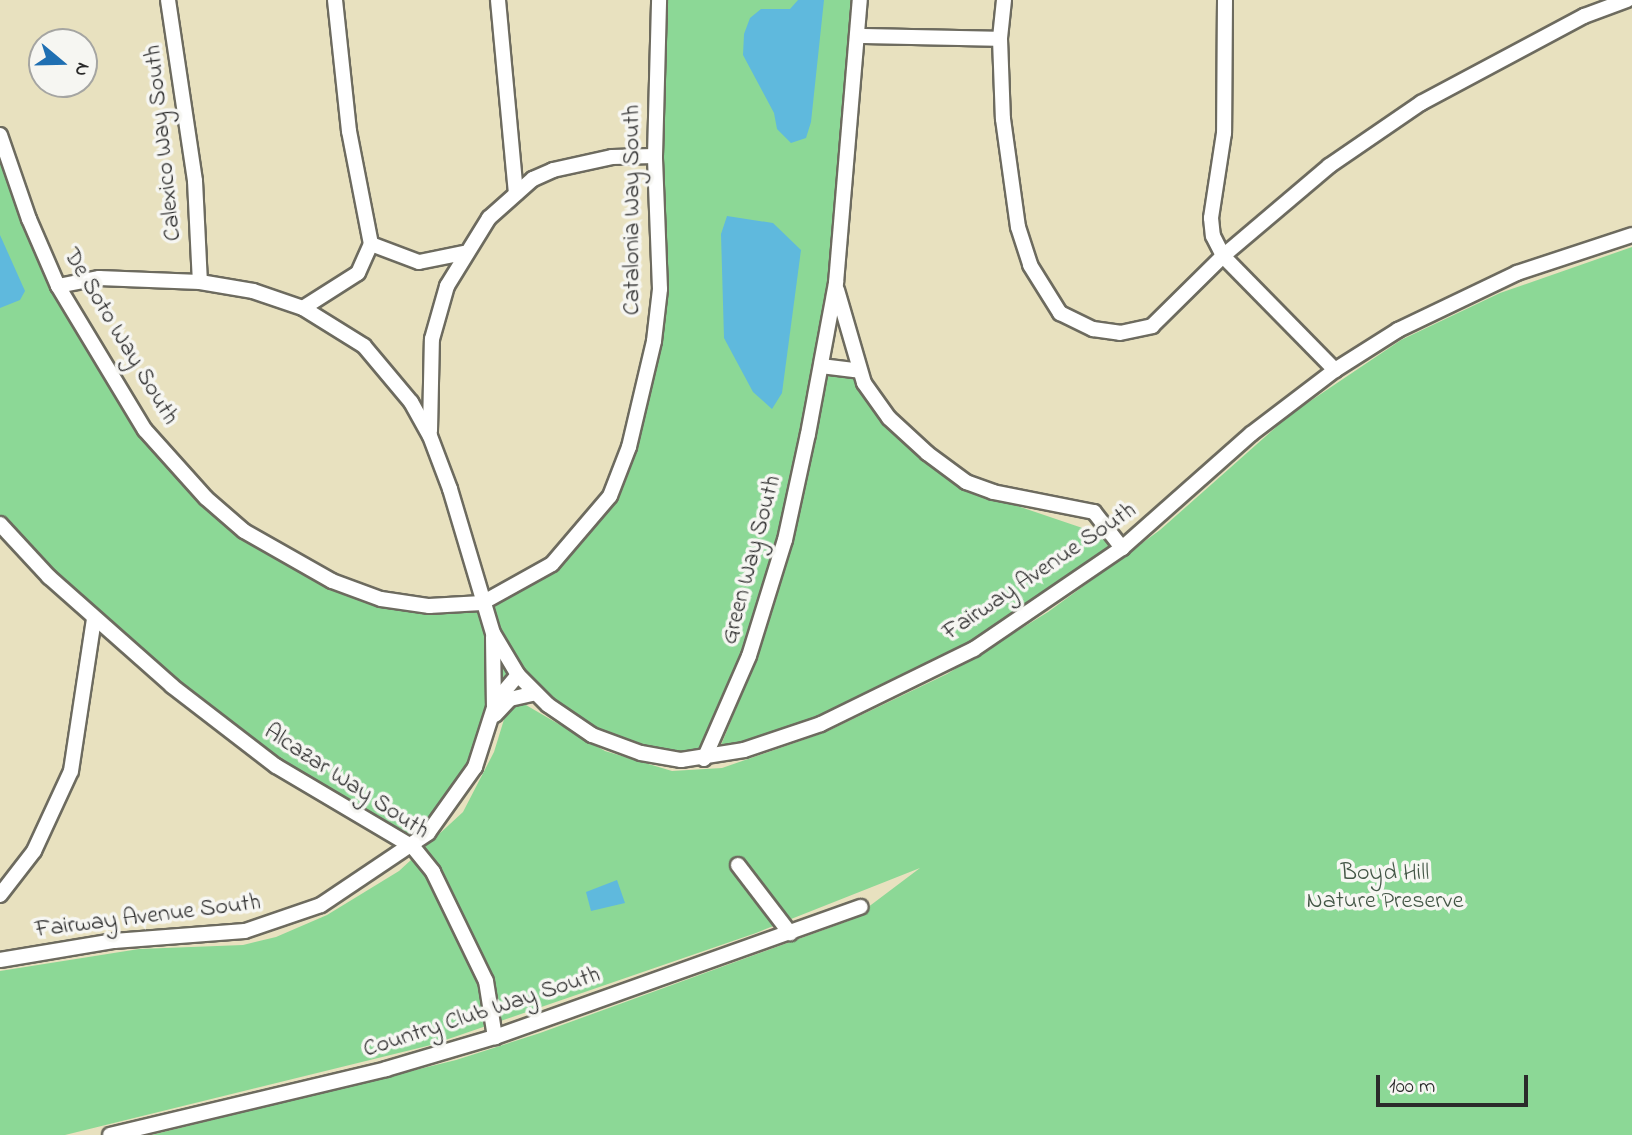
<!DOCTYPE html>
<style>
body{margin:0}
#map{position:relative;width:1632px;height:1135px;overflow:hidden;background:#e8e1bf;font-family:"Indie Flower",sans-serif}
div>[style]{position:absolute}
.green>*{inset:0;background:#8cd896}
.water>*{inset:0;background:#5fb9dd}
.roads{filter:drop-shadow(2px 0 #6d6b5f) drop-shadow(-2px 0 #6d6b5f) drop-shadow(0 2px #6d6b5f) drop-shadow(0 -2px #6d6b5f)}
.minor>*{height:14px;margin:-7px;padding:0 7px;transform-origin:7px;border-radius:7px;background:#fff}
span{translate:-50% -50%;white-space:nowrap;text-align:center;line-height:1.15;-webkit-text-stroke:7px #f6f6f2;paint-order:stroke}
.street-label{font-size:24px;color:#2b2b2b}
.park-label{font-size:24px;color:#435646}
.north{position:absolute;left:28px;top:28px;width:70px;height:70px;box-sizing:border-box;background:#f6f6f2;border:2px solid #a5a5a2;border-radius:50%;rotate:109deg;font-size:19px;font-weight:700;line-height:28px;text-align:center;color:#2b2b2b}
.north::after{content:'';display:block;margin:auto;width:24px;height:32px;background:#1f6fb2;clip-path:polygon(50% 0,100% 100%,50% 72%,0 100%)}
.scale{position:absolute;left:1376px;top:1075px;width:152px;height:32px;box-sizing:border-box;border:4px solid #2b2b2b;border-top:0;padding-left:9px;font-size:21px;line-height:24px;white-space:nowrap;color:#2b2b2b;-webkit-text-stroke:5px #f6f6f2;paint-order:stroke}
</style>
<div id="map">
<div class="green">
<div style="clip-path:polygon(664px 0,854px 0,830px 283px,779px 539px,744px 656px,705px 753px,681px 755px,642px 748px,599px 732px,553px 701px,516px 660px,500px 637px,489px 605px,564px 560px,595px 526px,615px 496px,638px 436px,660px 342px,666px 278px,661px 155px)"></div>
<div style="clip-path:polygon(0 154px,16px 206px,43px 266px,111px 386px,255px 545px,330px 586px,478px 607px,516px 679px,470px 764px,412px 840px,279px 761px,176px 682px,53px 574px,0 516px)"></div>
<div style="clip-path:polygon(1632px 247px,1632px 1135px,151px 1135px,456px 1060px,540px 1033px,851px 920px,920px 868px,756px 933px,431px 1045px,65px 1135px,0 1135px,0 971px,139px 949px,243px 945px,276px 937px,327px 915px,399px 871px,463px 812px,494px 752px,506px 713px,519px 701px,605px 751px,672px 771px,722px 768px,826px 732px,947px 674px,1048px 612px,1160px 530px,1291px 414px,1401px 340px,1500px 293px)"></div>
<div style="clip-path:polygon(825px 372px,855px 376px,885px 422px,991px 497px,1109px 537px,1115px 546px,970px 644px,819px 719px,719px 750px,756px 660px,790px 542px)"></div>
</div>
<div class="water">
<div style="clip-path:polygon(798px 0,824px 0,811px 122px,806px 138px,791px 143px,777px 129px,774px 113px,743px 55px,744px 34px,750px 18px,761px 9px,790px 9px)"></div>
<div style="clip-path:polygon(727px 216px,773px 223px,801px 250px,782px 393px,772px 409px,753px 392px,724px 338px,721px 234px)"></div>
<div style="clip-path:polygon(0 235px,25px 291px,20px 300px,0 308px)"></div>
<div style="clip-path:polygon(617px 880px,625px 903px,591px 911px,586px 892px)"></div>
</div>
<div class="roads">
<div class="minor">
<div style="left:168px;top:0;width:183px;rotate:81.5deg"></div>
<div style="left:195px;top:181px;width:101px;rotate:87.2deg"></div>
<div style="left:335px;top:0;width:132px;rotate:83.9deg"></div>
<div style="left:349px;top:131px;width:115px;rotate:79deg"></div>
<div style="left:498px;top:0;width:194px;rotate:84.7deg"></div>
<div style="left:1004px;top:0;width:39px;rotate:96deg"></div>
<div style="left:1000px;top:39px;width:80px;rotate:87.9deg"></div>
<div style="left:1003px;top:119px;width:109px;rotate:82.1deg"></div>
<div style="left:1018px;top:227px;width:40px;rotate:72deg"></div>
<div style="left:1030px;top:265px;width:57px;rotate:58deg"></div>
<div style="left:1060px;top:313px;width:37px;rotate:26deg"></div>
<div style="left:1093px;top:329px;width:27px;rotate:8deg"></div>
<div style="left:1120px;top:333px;width:33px;rotate:-12deg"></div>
<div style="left:1152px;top:326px;width:100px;rotate:-44.6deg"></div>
<div style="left:1223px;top:256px;width:139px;rotate:-40.3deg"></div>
<div style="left:1329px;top:166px;width:112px;rotate:-34.4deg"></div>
<div style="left:1421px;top:103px;width:185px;rotate:-28.1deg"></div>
<div style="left:1584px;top:16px;width:46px;rotate:-20.4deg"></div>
<div style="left:1225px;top:0;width:133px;rotate:90.4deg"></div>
<div style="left:1224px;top:133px;width:86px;rotate:98.7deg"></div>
<div style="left:1211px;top:218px;width:18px;rotate:84deg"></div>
<div style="left:1213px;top:236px;width:22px;rotate:63deg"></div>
<div style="left:1223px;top:256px;width:160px;rotate:45.5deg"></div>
<div style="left:859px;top:36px;width:141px;rotate:1.2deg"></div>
<div style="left:0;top:135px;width:89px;rotate:71deg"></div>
<div style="left:29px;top:219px;width:73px;rotate:66.6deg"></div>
<div style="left:58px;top:286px;width:168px;rotate:58.9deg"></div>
<div style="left:145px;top:430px;width:91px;rotate:48.1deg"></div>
<div style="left:206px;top:498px;width:50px;rotate:41deg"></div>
<div style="left:244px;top:531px;width:101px;rotate:29.6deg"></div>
<div style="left:332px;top:581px;width:52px;rotate:20.2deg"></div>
<div style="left:381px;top:599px;width:49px;rotate:8.3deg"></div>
<div style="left:429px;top:606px;width:53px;rotate:-3.2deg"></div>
<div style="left:482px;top:603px;width:80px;rotate:-29.1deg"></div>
<div style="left:552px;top:564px;width:89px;rotate:-49.5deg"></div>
<div style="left:610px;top:496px;width:53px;rotate:-68.8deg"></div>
<div style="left:629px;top:447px;width:109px;rotate:-76.7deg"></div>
<div style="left:654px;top:341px;width:52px;rotate:-83.4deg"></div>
<div style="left:660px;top:289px;width:133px;rotate:-92.2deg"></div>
<div style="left:655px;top:156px;width:156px;rotate:-88.5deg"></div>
<div style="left:371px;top:244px;width:51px;rotate:20.6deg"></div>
<div style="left:419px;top:262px;width:46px;rotate:-11.3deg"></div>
<div style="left:58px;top:286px;width:42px;rotate:-11deg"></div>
<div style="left:99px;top:278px;width:101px;rotate:2.3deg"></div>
<div style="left:200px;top:282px;width:54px;rotate:9.6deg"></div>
<div style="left:253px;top:291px;width:53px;rotate:18.8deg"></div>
<div style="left:303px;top:308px;width:65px;rotate:-32.5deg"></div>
<div style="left:358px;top:273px;width:32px;rotate:-66deg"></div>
<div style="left:837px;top:290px;width:97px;rotate:73.8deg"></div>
<div style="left:864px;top:383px;width:43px;rotate:54.5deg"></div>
<div style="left:889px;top:418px;width:52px;rotate:42.6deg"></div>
<div style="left:927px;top:453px;width:49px;rotate:36.6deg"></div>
<div style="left:966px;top:482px;width:29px;rotate:20deg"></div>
<div style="left:993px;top:492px;width:103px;rotate:11.2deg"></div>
<div style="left:1094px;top:512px;width:46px;rotate:52.1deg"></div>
<div style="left:303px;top:308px;width:72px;rotate:31.9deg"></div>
<div style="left:364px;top:346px;width:73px;rotate:50deg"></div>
<div style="left:411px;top:402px;width:39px;rotate:61deg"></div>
<div style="left:430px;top:436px;width:57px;rotate:69.3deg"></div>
<div style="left:450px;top:489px;width:150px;rotate:73.4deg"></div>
<div style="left:493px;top:633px;width:49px;rotate:59.2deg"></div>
<div style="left:518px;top:675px;width:42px;rotate:45deg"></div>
<div style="left:548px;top:705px;width:53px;rotate:34.3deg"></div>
<div style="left:592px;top:735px;width:52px;rotate:20.2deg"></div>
<div style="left:641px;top:753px;width:41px;rotate:9.9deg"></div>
<div style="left:681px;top:760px;width:64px;rotate:-9deg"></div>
<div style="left:744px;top:750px;width:81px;rotate:-18.7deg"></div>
<div style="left:821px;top:724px;width:170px;rotate:-26.1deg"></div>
<div style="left:974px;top:649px;width:179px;rotate:-34.3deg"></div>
<div style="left:1122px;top:548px;width:172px;rotate:-41.5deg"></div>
<div style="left:1251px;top:434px;width:106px;rotate:-37.3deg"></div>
<div style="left:1335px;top:370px;width:75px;rotate:-32.4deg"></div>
<div style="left:1398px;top:330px;width:132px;rotate:-25.6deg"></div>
<div style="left:1517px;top:273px;width:121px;rotate:-18.3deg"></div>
<div style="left:821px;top:366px;width:39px;rotate:7deg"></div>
<div style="left:430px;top:431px;width:92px;rotate:-88.8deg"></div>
<div style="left:432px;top:339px;width:55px;rotate:-74.2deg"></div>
<div style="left:447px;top:286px;width:80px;rotate:-58.3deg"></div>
<div style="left:489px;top:218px;width:59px;rotate:-41.6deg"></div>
<div style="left:533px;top:179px;width:22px;rotate:-24deg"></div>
<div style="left:553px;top:170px;width:60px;rotate:-12.4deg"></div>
<div style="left:612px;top:157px;width:43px;rotate:-1.3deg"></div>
<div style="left:0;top:524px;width:72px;rotate:47.2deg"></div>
<div style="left:49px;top:577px;width:164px;rotate:41.5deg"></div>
<div style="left:172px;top:686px;width:131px;rotate:37.6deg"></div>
<div style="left:276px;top:766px;width:159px;rotate:30.6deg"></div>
<div style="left:413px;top:847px;width:32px;rotate:51deg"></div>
<div style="left:433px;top:872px;width:121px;rotate:64.1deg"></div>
<div style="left:486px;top:981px;width:57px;rotate:80.9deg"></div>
<div style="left:493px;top:637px;width:69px;rotate:89.2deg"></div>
<div style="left:495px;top:715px;width:22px;rotate:-47deg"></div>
<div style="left:510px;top:699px;width:26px;rotate:-13deg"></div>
<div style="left:704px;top:759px;width:112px;rotate:-66.4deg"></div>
<div style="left:749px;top:656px;width:121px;rotate:-72.8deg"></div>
<div style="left:785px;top:540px;width:108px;rotate:-77.8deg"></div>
<div style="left:808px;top:434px;width:154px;rotate:-79.5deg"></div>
<div style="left:836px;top:283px;width:284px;rotate:-85.2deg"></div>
<div style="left:738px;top:865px;width:86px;rotate:52.6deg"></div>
<div style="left:0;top:895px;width:56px;rotate:-52.3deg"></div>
<div style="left:34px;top:851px;width:88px;rotate:-65.2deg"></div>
<div style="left:71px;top:771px;width:154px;rotate:-81.4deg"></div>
<div style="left:0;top:960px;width:116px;rotate:-9.5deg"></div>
<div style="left:114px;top:941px;width:131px;rotate:-4.4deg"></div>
<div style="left:245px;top:931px;width:80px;rotate:-18.9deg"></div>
<div style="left:321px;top:905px;width:129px;rotate:-33.9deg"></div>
<div style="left:428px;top:833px;width:81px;rotate:-54.5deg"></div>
<div style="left:475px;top:767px;width:69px;rotate:-72.3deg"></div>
<div style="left:496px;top:701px;width:34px;rotate:-50deg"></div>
<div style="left:110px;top:1135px;width:284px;rotate:-13.4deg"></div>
<div style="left:386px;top:1069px;width:114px;rotate:-16.4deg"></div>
<div style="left:495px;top:1037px;width:388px;rotate:-19.6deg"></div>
</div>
</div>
<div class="street-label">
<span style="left:164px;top:143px;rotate:-96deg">Calexico Way South</span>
<span style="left:633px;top:210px;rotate:-90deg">Catalonia Way South</span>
<span style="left:120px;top:337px;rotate:59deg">De Soto Way South</span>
<span style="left:752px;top:560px;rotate:-75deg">Green Way South</span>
<span style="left:1040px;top:572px;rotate:-34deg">Fairway Avenue South</span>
<span style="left:346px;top:782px;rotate:33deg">Alcazar Way South</span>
<span style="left:148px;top:917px;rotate:-7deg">Fairway Avenue South</span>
<span style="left:482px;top:1013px;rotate:-18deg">Country Club Way South</span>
</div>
<div class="park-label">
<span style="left:1385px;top:888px">Boyd Hill<br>Nature Preserve</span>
</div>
<div class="north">N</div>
<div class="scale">100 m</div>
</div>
